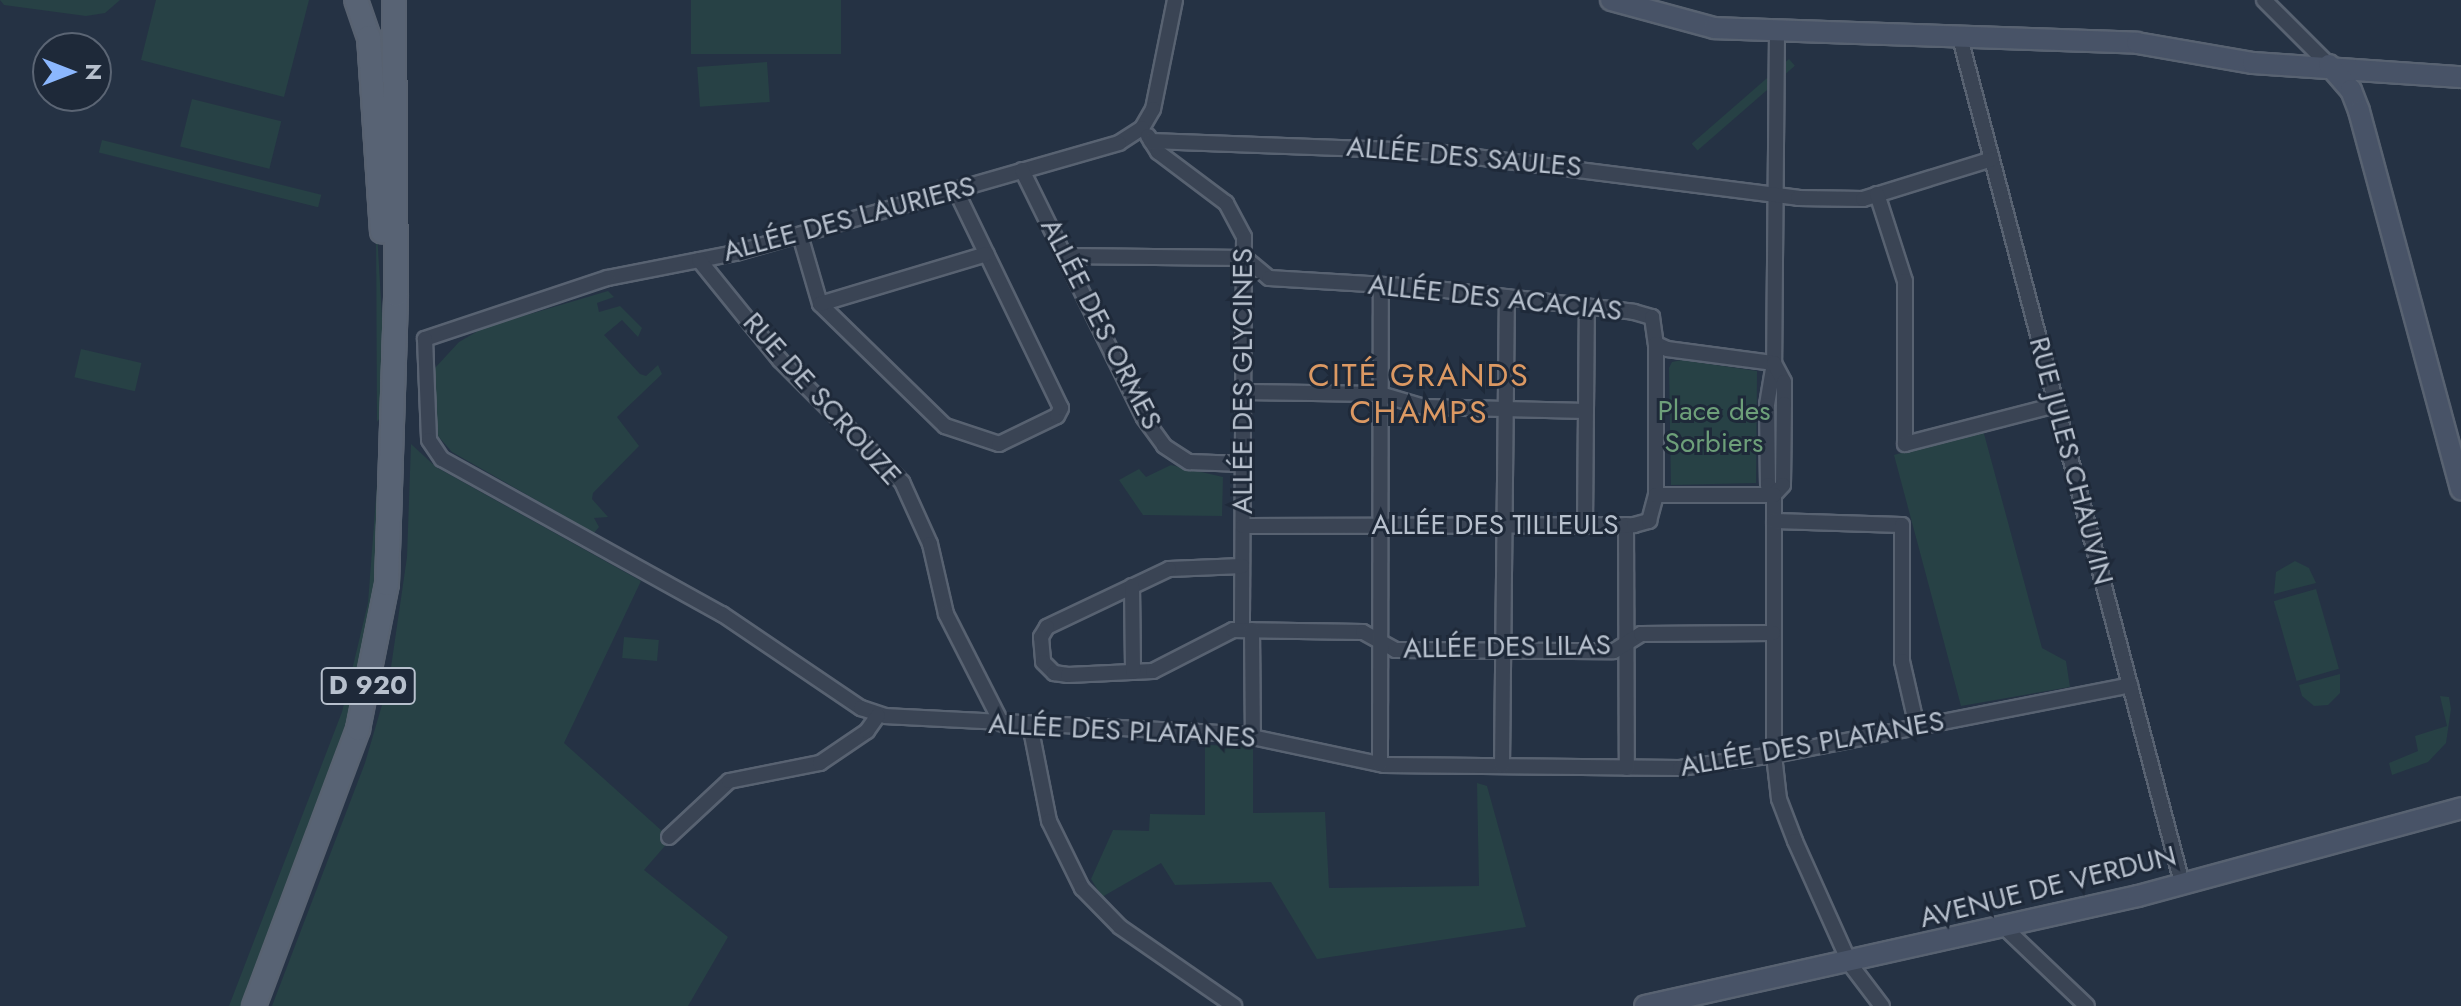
<!DOCTYPE html>
<meta charset="utf-8">
<style>
body{margin:0}
#map{position:relative;width:2461px;height:1006px;overflow:hidden;background:#253244;font-family:Jost,sans-serif}
div>[style]{position:absolute}
.green>*{inset:0;background:#274145;transform-origin:0 0}
.roads{filter:drop-shadow(2px 0 #586271) drop-shadow(-2px 0 #586271) drop-shadow(0 2px #586271) drop-shadow(0 -2px #586271)}
.street>*{height:14px;margin:-7px;padding:0 7px;transform-origin:7px;border-radius:7px;background:#3a4454}
.secondary>*{height:20px;margin:-10px;padding:0 10px;transform-origin:10px;border-radius:10px;background:#485367}
.primary>*{height:22px;margin:-11px;padding:0 11px;transform-origin:11px;border-radius:11px;background:#586374}
span{translate:-50% -50%;white-space:nowrap;text-align:center;line-height:1.15;-webkit-text-stroke:6px #1e2939;paint-order:stroke}
.shield-label span{padding:2px 6px;background:#1e2939;border:2px solid;border-radius:6px;-webkit-text-stroke-width:0}
.shield-label{font-size:26px;color:#b7c0cd;font-weight:700}
.street-label{font-size:28px;color:#b7c0cd}
.park-label{font-size:28px;color:#6d9f79}
.quarter-label{font-size:32px;color:#dc9963;letter-spacing:2px}
.north{position:absolute;left:32px;top:32px;width:80px;height:80px;box-sizing:border-box;background:#1e2939;border:2px solid #5b6574;border-radius:50%;rotate:90deg;font-size:22px;font-weight:700;line-height:32px;text-align:center;color:#b7c0cd}
.north::after{content:'';display:block;margin:auto;width:28px;height:36px;background:#8bb7fe;clip-path:polygon(50% 0,100% 100%,50% 72%,0 100%)}
</style>
<div id="map">
<div class="green">
<div style="clip-path:polygon(0 0,120px 0,105px 13px,86px 16px,4px 5px)"></div>
<div style="clip-path:polygon(156px 0,309px 0,284px 97px,141px 60px)"></div>
<div style="left:691px;top:0;width:150px;height:54px"></div>
<div style="left:1789px;top:59px;width:9px;height:129px;rotate:49deg"></div>
<div style="left:767px;top:62px;width:40px;height:70px;rotate:86deg"></div>
<div style="left:192px;top:99px;width:92px;height:49px;rotate:14deg"></div>
<div style="left:102px;top:140px;width:226px;height:13px;rotate:14deg"></div>
<div style="clip-path:polygon(376px 215px,384px 352px,382px 415px,377px 422px)"></div>
<div style="clip-path:polygon(608px 291px,614px 297px,597px 303px,599px 312px,620px 306px,642px 328px,638px 337px,622px 320px,604px 335px,640px 374px,646px 376px,658px 365px,662px 374px,617px 417px,639px 446px,593px 493px,592px 499px,608px 517px,594px 518px,599px 527px,594px 533px,452px 452px,437px 435px,434px 369px,459px 342px,483px 328px)"></div>
<div style="left:81px;top:349px;width:62px;height:29px;rotate:13deg"></div>
<div style="clip-path:polygon(1682px 360px,1757px 371px,1756px 483px,1671px 485px,1669px 368px,1672px 362px)"></div>
<div style="clip-path:polygon(382px 419px,375px 601px,351px 714px,245px 1006px,229px 1006px,342px 712px,368px 603px)"></div>
<div style="clip-path:polygon(1983px 430px,2042px 648px,2066px 661px,2070px 687px,1961px 706px,1894px 455px)"></div>
<div style="clip-path:polygon(411px 444px,436px 467px,641px 581px,564px 743px,671px 839px,644px 870px,728px 937px,688px 1006px,272px 1006px,365px 763px,389px 681px,407px 557px)"></div>
<div style="clip-path:polygon(1171px 465px,1223px 477px,1222px 516px,1143px 515px,1119px 480px,1139px 469px,1146px 477px)"></div>
<div style="clip-path:polygon(2295px 561px,2309px 568px,2316px 583px,2274px 594px,2276px 572px)"></div>
<div style="left:2316px;top:589px;width:83px;height:44px;rotate:74deg"></div>
<div style="left:624px;top:637px;width:35px;height:21px;rotate:5deg"></div>
<div style="clip-path:polygon(2340px 674px,2340px 693px,2328px 705px,2314px 706px,2302px 696px,2299px 685px)"></div>
<div style="clip-path:polygon(2440px 696px,2449px 697px,2451px 709px,2446px 743px,2428px 762px,2392px 775px,2389px 763px,2418px 751px,2415px 736px,2447px 726px)"></div>
<div style="clip-path:polygon(1205px 745px,1253px 746px,1253px 813px,1325px 812px,1329px 888px,1479px 886px,1477px 783px,1487px 786px,1526px 927px,1317px 959px,1271px 882px,1175px 885px,1161px 863px,1102px 897px,1091px 879px,1113px 830px,1149px 831px,1150px 814px,1205px 815px)"></div>
</div>
<div class="roads">
<div class="street">
<div style="left:1175px;top:0;width:111px;rotate:101.4deg"></div>
<div style="left:1153px;top:109px;width:22px;rotate:120deg"></div>
<div style="left:1142px;top:128px;width:27px;rotate:147deg"></div>
<div style="left:1119px;top:143px;width:399px;rotate:164deg"></div>
<div style="left:735px;top:253px;width:130px;rotate:168.9deg"></div>
<div style="left:607px;top:278px;width:192px;rotate:161.5deg"></div>
<div style="left:425px;top:339px;width:101px;rotate:87.7deg"></div>
<div style="left:429px;top:440px;width:23px;rotate:56deg"></div>
<div style="left:442px;top:459px;width:320px;rotate:29deg"></div>
<div style="left:722px;top:614px;width:168px;rotate:34.1deg"></div>
<div style="left:861px;top:708px;width:26px;rotate:18deg"></div>
<div style="left:886px;top:716px;width:352px;rotate:2.9deg"></div>
<div style="left:1238px;top:734px;width:149px;rotate:12deg"></div>
<div style="left:1384px;top:765px;width:296px;rotate:0.6deg"></div>
<div style="left:1680px;top:768px;width:95px;rotate:-7.9deg"></div>
<div style="left:1774px;top:755px;width:363px;rotate:-11.1deg"></div>
<div style="left:2264px;top:0;width:92px;rotate:45deg"></div>
<div style="left:1777px;top:33px;width:330px;rotate:90.5deg"></div>
<div style="left:1774px;top:363px;width:43px;rotate:99.5deg"></div>
<div style="left:1767px;top:405px;width:80px;rotate:89.3deg"></div>
<div style="left:1768px;top:485px;width:12px;rotate:59deg"></div>
<div style="left:1774px;top:495px;width:260px;rotate:90deg"></div>
<div style="left:1774px;top:755px;width:44px;rotate:83.5deg"></div>
<div style="left:1779px;top:799px;width:45px;rotate:69.1deg"></div>
<div style="left:1795px;top:841px;width:135px;rotate:65.9deg"></div>
<div style="left:1850px;top:964px;width:53px;rotate:52.7deg"></div>
<div style="left:1960px;top:38px;width:874px;rotate:75.28deg"></div>
<div style="left:1148px;top:136px;width:19px;rotate:58deg"></div>
<div style="left:1158px;top:152px;width:85px;rotate:36.9deg"></div>
<div style="left:1226px;top:203px;width:38px;rotate:62deg"></div>
<div style="left:1244px;top:237px;width:393px;rotate:90.3deg"></div>
<div style="left:1151px;top:141px;width:277px;rotate:2.1deg"></div>
<div style="left:1428px;top:151px;width:373px;rotate:7.2deg"></div>
<div style="left:1798px;top:198px;width:65px;rotate:0.9deg"></div>
<div style="left:1863px;top:199px;width:135px;rotate:-17.2deg"></div>
<div style="left:1022px;top:170px;width:276px;rotate:63.8deg"></div>
<div style="left:1144px;top:418px;width:34px;rotate:54deg"></div>
<div style="left:1164px;top:446px;width:30px;rotate:33deg"></div>
<div style="left:1189px;top:462px;width:54px;rotate:2.1deg"></div>
<div style="left:1877px;top:194px;width:91px;rotate:72.2deg"></div>
<div style="left:1905px;top:281px;width:163px;rotate:90deg"></div>
<div style="left:1905px;top:444px;width:156px;rotate:-14.5deg"></div>
<div style="left:800px;top:235px;width:72px;rotate:73.8deg"></div>
<div style="left:820px;top:304px;width:175px;rotate:44.3deg"></div>
<div style="left:945px;top:426px;width:57px;rotate:18.4deg"></div>
<div style="left:999px;top:444px;width:64px;rotate:-25.8deg"></div>
<div style="left:1057px;top:416px;width:9px;rotate:-63deg"></div>
<div style="left:1061px;top:408px;width:241px;rotate:-115.8deg"></div>
<div style="left:1064px;top:256px;width:181px;rotate:0.6deg"></div>
<div style="left:1245px;top:258px;width:31px;rotate:40deg"></div>
<div style="left:1269px;top:278px;width:150px;rotate:3.4deg"></div>
<div style="left:1419px;top:287px;width:216px;rotate:6.6deg"></div>
<div style="left:1634px;top:312px;width:19px;rotate:16deg"></div>
<div style="left:1652px;top:317px;width:27px;rotate:82deg"></div>
<div style="left:1656px;top:344px;width:12px;rotate:24deg"></div>
<div style="left:1667px;top:349px;width:108px;rotate:7.5deg"></div>
<div style="left:699px;top:260px;width:129px;rotate:51deg"></div>
<div style="left:780px;top:360px;width:173px;rotate:45deg"></div>
<div style="left:902px;top:482px;width:68px;rotate:65.7deg"></div>
<div style="left:930px;top:544px;width:72px;rotate:77.1deg"></div>
<div style="left:946px;top:614px;width:123px;rotate:63deg"></div>
<div style="left:820px;top:304px;width:174px;rotate:-16.7deg"></div>
<div style="left:1774px;top:363px;width:21px;rotate:62deg"></div>
<div style="left:1784px;top:382px;width:22px;rotate:90deg"></div>
<div style="left:1784px;top:404px;width:81px;rotate:90.7deg"></div>
<div style="left:1783px;top:485px;width:13px;rotate:132deg"></div>
<div style="left:1244px;top:392px;width:136px;rotate:0.8deg"></div>
<div style="left:1380px;top:394px;width:46px;rotate:16.5deg"></div>
<div style="left:1424px;top:407px;width:162px;rotate:1.4deg"></div>
<div style="left:1656px;top:495px;width:151px;rotate:-90deg"></div>
<div style="left:1774px;top:521px;width:128px;rotate:1.8deg"></div>
<div style="left:1902px;top:525px;width:136px;rotate:90deg"></div>
<div style="left:1902px;top:661px;width:68px;rotate:77.2deg"></div>
<div style="left:1585px;top:525px;width:218px;rotate:-89.5deg"></div>
<div style="left:1626px;top:525px;width:243px;rotate:89.8deg"></div>
<div style="left:1243px;top:526px;width:391px;rotate:-0.1deg"></div>
<div style="left:1634px;top:525px;width:16px;rotate:-15deg"></div>
<div style="left:1649px;top:521px;width:27px;rotate:-75deg"></div>
<div style="left:1656px;top:495px;width:118px"></div>
<div style="left:1242px;top:566px;width:73px;rotate:177.6deg"></div>
<div style="left:1169px;top:569px;width:135px;rotate:154.6deg"></div>
<div style="left:1047px;top:627px;width:12px;rotate:121deg"></div>
<div style="left:1041px;top:637px;width:25px;rotate:85deg"></div>
<div style="left:1043px;top:662px;width:16px;rotate:45deg"></div>
<div style="left:1054px;top:673px;width:14px;rotate:8deg"></div>
<div style="left:1068px;top:675px;width:85px;rotate:-2.7deg"></div>
<div style="left:1153px;top:671px;width:90px;rotate:-27.1deg"></div>
<div style="left:1233px;top:630px;width:130px;rotate:0.9deg"></div>
<div style="left:1363px;top:632px;width:37px;rotate:29deg"></div>
<div style="left:1395px;top:650px;width:219px;rotate:0.3deg"></div>
<div style="left:1614px;top:651px;width:32px;rotate:-32deg"></div>
<div style="left:1641px;top:634px;width:132px;rotate:-0.4deg"></div>
<div style="left:1132px;top:586px;width:86px;rotate:89.3deg"></div>
<div style="left:1252px;top:630px;width:106px;rotate:89.5deg"></div>
<div style="left:1030px;top:725px;width:98px;rotate:78.8deg"></div>
<div style="left:1049px;top:821px;width:75px;rotate:63.8deg"></div>
<div style="left:1082px;top:888px;width:54px;rotate:45.7deg"></div>
<div style="left:1120px;top:927px;width:139px;rotate:34.7deg"></div>
<div style="left:1380px;top:764px;width:479px;rotate:-89.9deg"></div>
<div style="left:1502px;top:766px;width:469px;rotate:-89.4deg"></div>
<div style="left:669px;top:837px;width:82px;rotate:-43deg"></div>
<div style="left:729px;top:781px;width:93px;rotate:-11.2deg"></div>
<div style="left:820px;top:763px;width:57px;rotate:-34.2deg"></div>
<div style="left:867px;top:731px;width:19px;rotate:-55deg"></div>
<div style="left:2005px;top:928px;width:113px;rotate:43.6deg"></div>
</div>
<div class="secondary">
<div style="left:1611px;top:0;width:107px;rotate:15.2deg"></div>
<div style="left:1714px;top:28px;width:423px;rotate:2deg"></div>
<div style="left:2137px;top:43px;width:118px;rotate:9.8deg"></div>
<div style="left:2253px;top:63px;width:208px;rotate:3.9deg"></div>
<div style="left:2329px;top:65px;width:33px;rotate:49deg"></div>
<div style="left:2351px;top:90px;width:22px;rotate:69deg"></div>
<div style="left:2359px;top:111px;width:392px;rotate:74.9deg"></div>
<div style="left:1645px;top:1006px;width:505px;rotate:-12.58deg"></div>
<div style="left:2138px;top:896px;width:335px;rotate:-15.2deg"></div>
</div>
<div class="primary">
<div style="left:356px;top:0;width:39px;rotate:71deg"></div>
<div style="left:369px;top:37px;width:195px;rotate:86.2deg"></div>
<div style="left:254px;top:1006px;width:296px;rotate:-69.4deg"></div>
<div style="left:358px;top:729px;width:148px;rotate:-78.7deg"></div>
<div style="left:387px;top:584px;width:289px;rotate:-88.2deg"></div>
<div style="left:396px;top:295px;width:295px;rotate:-90.4deg"></div>
</div>
</div>
<div class="shield-label">
<span style="left:368px;top:686px">D 920</span>
</div>
<div class="street-label">
<span style="left:1464px;top:157px;rotate:5deg">ALLÉE DES SAULES</span>
<span style="left:849px;top:219px;rotate:-15deg">ALLÉE DES LAURIERS</span>
<span style="left:1495px;top:298px;rotate:6deg">ALLÉE DES ACACIAS</span>
<span style="left:1101px;top:324px;rotate:63deg">ALLÉE DES ORMES</span>
<span style="left:1243px;top:381px;rotate:-90deg">ALLÉE DES GLYCINES</span>
<span style="left:822px;top:399px;rotate:48deg">RUE DE SCROUZE</span>
<span style="left:2071px;top:461px;rotate:75deg">RUE JULES CHAUVIN</span>
<span style="left:1495px;top:525px">ALLÉE DES TILLEULS</span>
<span style="left:1507px;top:647px;rotate:-1deg">ALLÉE DES LILAS</span>
<span style="left:1122px;top:731px;rotate:3deg">ALLÉE DES PLATANES</span>
<span style="left:1812px;top:744px;rotate:-10deg">ALLÉE DES PLATANES</span>
<span style="left:2048px;top:887px;rotate:-14deg">AVENUE DE VERDUN</span>
</div>
<div class="park-label">
<span style="left:1714px;top:427px">Place des<br>Sorbiers</span>
</div>
<div class="quarter-label">
<span style="left:1419px;top:394px">CITÉ GRANDS<br>CHAMPS</span>
</div>
<div class="north">N</div>
</div>
